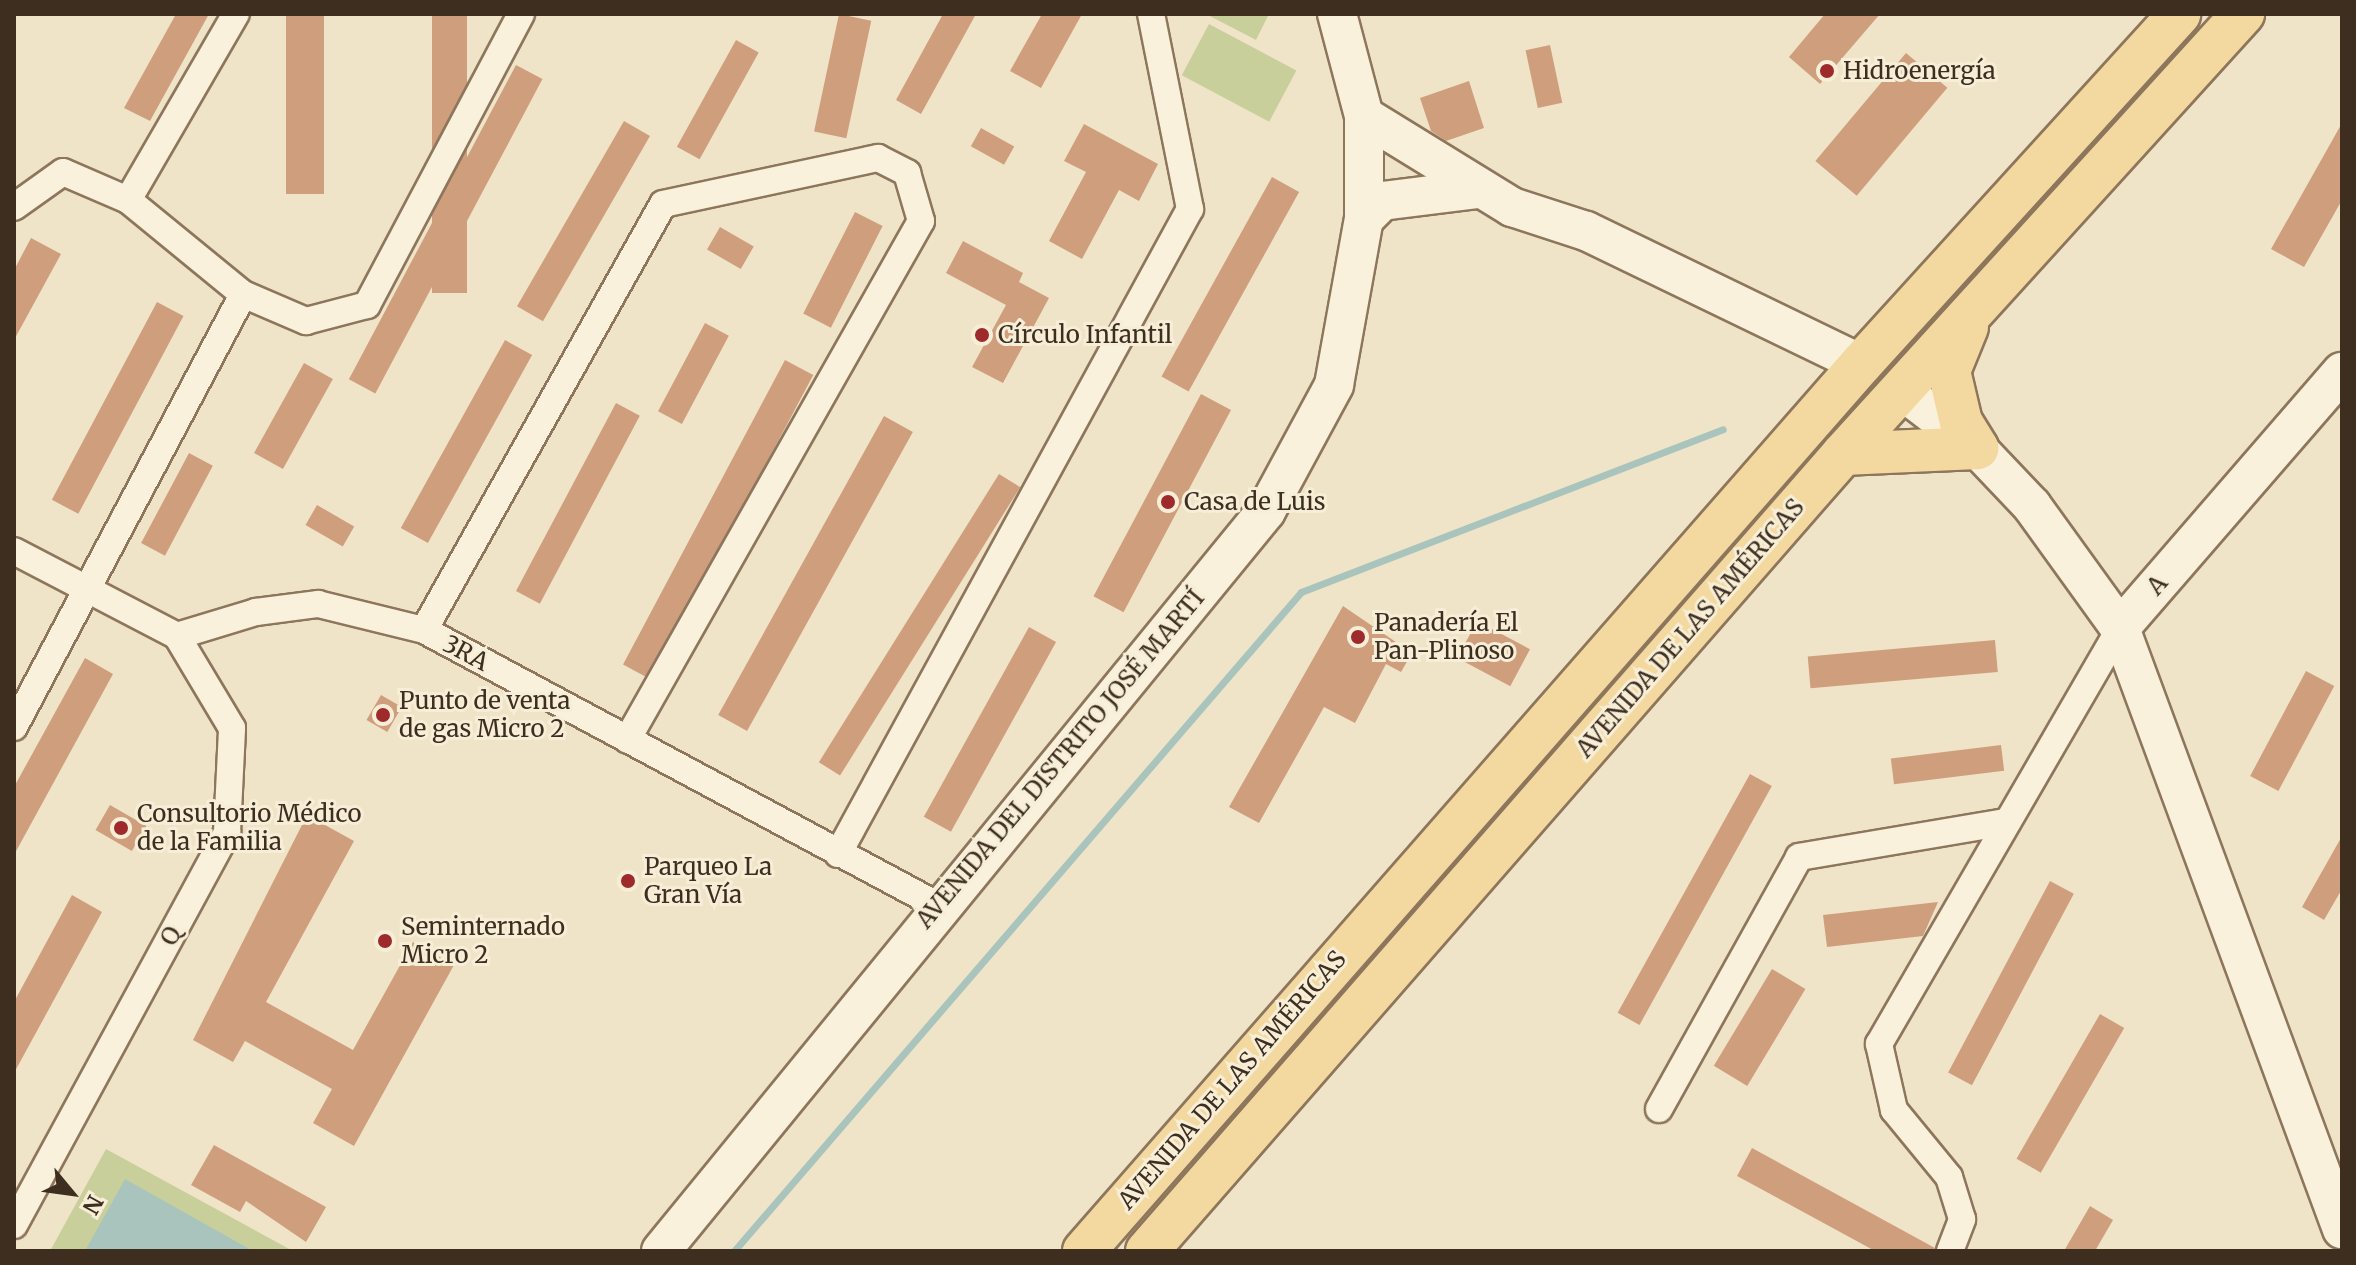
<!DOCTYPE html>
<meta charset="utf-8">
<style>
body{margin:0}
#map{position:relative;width:2356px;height:1265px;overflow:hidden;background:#f0e4c8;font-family:Merriweather,serif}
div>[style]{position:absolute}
.green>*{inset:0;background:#c9cf9b;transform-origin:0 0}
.water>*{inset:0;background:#a9c4bc}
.stream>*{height:7px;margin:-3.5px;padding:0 3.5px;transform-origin:3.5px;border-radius:3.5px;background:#a9c4bc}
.building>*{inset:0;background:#cf9f7d;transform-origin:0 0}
.roads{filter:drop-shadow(2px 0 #8d765c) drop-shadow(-2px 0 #8d765c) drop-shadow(0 2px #8d765c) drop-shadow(0 -2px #8d765c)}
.street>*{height:26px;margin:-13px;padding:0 13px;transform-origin:13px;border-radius:13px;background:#faf1dc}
.secondary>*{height:38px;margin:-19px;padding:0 19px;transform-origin:19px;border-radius:19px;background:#faf1dc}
.primary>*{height:42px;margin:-21px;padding:0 21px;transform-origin:21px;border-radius:21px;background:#f3d9a0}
.dots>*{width:22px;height:22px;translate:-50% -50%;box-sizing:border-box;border:4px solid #f7eed8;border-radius:50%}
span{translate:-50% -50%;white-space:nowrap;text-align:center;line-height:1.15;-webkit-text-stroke:6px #f7eed8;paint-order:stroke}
.poi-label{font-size:24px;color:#3d2e20}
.left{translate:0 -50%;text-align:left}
.street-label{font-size:24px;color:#3d2e20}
.frame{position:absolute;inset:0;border:16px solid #3d2e20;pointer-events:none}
.north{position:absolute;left:32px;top:1153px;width:80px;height:80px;-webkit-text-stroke:6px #f7eed8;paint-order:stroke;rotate:119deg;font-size:22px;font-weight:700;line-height:32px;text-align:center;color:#3d2e20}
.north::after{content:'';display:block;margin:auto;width:28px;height:36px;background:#3d2e20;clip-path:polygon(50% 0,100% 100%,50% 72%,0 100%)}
</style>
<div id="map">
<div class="green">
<div style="clip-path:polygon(1206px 14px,1269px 14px,1256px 40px)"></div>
<div style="left:1209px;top:24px;width:99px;height:58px;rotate:28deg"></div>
<div style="clip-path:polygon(106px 1149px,293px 1251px,50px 1251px)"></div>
</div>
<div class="water">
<div style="clip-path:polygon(125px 1179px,253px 1251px,85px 1251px)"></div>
</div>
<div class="stream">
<div style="left:734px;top:1251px;width:869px;rotate:-49.29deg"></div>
<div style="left:1301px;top:592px;width:452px;rotate:-21.1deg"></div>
</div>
<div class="building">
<div style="clip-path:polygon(176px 14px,209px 14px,150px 121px,124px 108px)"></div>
<div style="left:286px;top:14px;width:38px;height:180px"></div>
<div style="left:432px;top:14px;width:35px;height:279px"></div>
<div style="left:839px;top:14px;width:33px;height:120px;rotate:12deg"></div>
<div style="clip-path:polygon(943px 14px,976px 14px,921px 114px,896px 100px)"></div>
<div style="clip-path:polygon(1042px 14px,1082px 14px,1041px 88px,1010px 71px)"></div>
<div style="clip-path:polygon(1825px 14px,1880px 14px,1820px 84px,1789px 57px)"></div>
<div style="left:736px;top:40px;width:26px;height:122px;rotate:29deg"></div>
<div style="left:1550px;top:45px;width:59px;height:25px;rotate:78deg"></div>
<div style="left:1906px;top:53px;width:54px;height:141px;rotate:40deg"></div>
<div style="left:516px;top:65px;width:30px;height:356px;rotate:28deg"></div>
<div style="clip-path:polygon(1469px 81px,1484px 128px,1446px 141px,1431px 131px,1420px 98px)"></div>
<div style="left:624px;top:121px;width:30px;height:214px;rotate:30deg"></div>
<div style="clip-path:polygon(2342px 123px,2342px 200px,2304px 267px,2271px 249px)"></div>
<div style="clip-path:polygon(1084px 124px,1158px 164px,1139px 201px,1119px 190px,1082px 259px,1049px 241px,1086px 172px,1064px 161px)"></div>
<div style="left:981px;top:128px;width:38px;height:21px;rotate:29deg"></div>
<div style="left:1272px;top:177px;width:31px;height:228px;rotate:29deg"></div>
<div style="left:855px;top:212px;width:31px;height:114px;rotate:27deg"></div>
<div style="left:720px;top:227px;width:39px;height:26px;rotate:30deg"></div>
<div style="clip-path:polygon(31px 238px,61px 254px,14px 340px,14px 270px)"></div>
<div style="clip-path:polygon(963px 241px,1023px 273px,1019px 282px,1049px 298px,1003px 383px,972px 367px,1006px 305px,946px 273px)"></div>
<div style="left:157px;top:302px;width:30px;height:224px;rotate:28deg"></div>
<div style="left:705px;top:323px;width:27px;height:100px;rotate:28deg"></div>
<div style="left:505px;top:340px;width:31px;height:215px;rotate:29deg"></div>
<div style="left:785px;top:360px;width:32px;height:345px;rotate:28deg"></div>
<div style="left:304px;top:363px;width:33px;height:103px;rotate:29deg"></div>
<div style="left:1201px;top:394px;width:34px;height:229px;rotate:28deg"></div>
<div style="left:616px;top:403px;width:27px;height:213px;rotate:28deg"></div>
<div style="left:884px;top:416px;width:33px;height:342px;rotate:29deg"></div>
<div style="left:189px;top:453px;width:27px;height:102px;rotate:28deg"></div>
<div style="left:999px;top:474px;width:25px;height:340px;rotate:32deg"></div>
<div style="left:317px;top:505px;width:43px;height:23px;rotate:30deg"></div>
<div style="clip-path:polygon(1343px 606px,1412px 653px,1401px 672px,1386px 664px,1355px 723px,1324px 707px,1259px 823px,1229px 807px)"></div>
<div style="left:1477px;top:621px;width:60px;height:42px;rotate:28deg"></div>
<div style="left:1029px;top:627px;width:31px;height:217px;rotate:29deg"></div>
<div style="left:1995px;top:640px;width:32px;height:188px;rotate:85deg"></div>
<div style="clip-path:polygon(85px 658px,113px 674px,14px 855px,14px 787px)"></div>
<div style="left:2306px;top:671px;width:32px;height:119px;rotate:28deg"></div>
<div style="left:381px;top:695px;width:24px;height:29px;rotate:30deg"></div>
<div style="left:2001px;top:745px;width:26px;height:111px;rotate:83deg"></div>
<div style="left:1750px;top:774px;width:25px;height:273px;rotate:29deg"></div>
<div style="left:110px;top:805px;width:42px;height:29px;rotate:30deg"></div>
<div style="clip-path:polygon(307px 815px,354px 841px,266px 1002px,353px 1050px,413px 942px,454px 965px,354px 1146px,313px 1123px,332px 1089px,245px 1041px,233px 1062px,193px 1040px)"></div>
<div style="clip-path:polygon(2342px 836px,2342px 889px,2324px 920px,2302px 907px)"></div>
<div style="left:2050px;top:881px;width:27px;height:217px;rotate:28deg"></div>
<div style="clip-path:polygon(72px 895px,102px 912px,14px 1073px,14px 1002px)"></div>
<div style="clip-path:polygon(1938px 902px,1923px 936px,1827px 947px,1823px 915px)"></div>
<div style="left:1772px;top:969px;width:39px;height:113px;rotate:31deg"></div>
<div style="left:2100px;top:1014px;width:28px;height:167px;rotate:30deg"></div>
<div style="clip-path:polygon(214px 1145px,326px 1207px,306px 1242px,246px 1201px,240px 1212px,191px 1185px)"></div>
<div style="clip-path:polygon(1752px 1148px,1935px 1248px,1934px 1251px,1875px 1251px,1737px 1176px)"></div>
<div style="clip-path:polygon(2090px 1206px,2113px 1220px,2095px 1251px,2064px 1251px)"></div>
</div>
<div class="roads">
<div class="street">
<div style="left:128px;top:200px;width:215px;rotate:-59.9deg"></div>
<div style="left:14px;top:207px;width:60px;rotate:-35.5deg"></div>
<div style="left:63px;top:172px;width:71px;rotate:23.3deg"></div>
<div style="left:128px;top:200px;width:149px;rotate:39.3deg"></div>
<div style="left:243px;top:294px;width:69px;rotate:23.2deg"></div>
<div style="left:306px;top:321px;width:63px;rotate:-14.7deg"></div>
<div style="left:367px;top:305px;width:329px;rotate:-62.1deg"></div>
<div style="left:14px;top:551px;width:184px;rotate:27.5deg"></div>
<div style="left:177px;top:636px;width:83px;rotate:-16.9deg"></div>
<div style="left:256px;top:612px;width:63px;rotate:-7.4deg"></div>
<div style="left:318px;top:604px;width:109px;rotate:13.8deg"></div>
<div style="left:424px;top:630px;width:582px;rotate:28.19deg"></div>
<div style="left:424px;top:630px;width:488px;rotate:-60.7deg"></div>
<div style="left:663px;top:204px;width:220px;rotate:-12.1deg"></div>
<div style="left:878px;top:158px;width:33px;rotate:27deg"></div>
<div style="left:907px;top:173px;width:50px;rotate:73.7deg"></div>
<div style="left:921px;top:221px;width:596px;rotate:119.53deg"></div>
<div style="left:14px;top:727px;width:490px;rotate:-62.1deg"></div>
<div style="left:838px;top:854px;width:735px;rotate:-61.38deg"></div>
<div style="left:1190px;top:209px;width:199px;rotate:-101.3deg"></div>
<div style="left:1659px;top:1109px;width:288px;rotate:-60.9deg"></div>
<div style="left:1799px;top:857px;width:211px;rotate:-9.6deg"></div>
<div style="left:14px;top:1225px;width:447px;rotate:-61.5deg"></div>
<div style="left:227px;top:832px;width:104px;rotate:-87.2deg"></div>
<div style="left:232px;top:728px;width:107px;rotate:-120.9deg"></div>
<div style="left:1950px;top:1251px;width:34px;rotate:-69deg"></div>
<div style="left:1962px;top:1219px;width:44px;rotate:-107.2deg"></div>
<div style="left:1949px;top:1177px;width:87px;rotate:-129.4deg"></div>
<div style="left:1894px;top:1110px;width:68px;rotate:-102.8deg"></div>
<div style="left:1879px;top:1044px;width:481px;rotate:-59.9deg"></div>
</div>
<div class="secondary">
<div style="left:1364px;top:116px;width:174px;rotate:31.6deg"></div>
<div style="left:1512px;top:207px;width:78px;rotate:18deg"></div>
<div style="left:1586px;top:231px;width:305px;rotate:25.8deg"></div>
<div style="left:1364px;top:219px;width:25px;rotate:-45deg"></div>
<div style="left:1382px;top:201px;width:97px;rotate:-7.1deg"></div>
<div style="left:1901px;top:390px;width:96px;rotate:37.3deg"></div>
<div style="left:1977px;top:448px;width:80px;rotate:46.5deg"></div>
<div style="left:2032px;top:506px;width:150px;rotate:54.2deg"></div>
<div style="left:2120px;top:628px;width:641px;rotate:69.73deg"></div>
<div style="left:2120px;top:628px;width:339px;rotate:-49.1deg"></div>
<div style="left:661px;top:1251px;width:956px;rotate:-50.73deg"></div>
<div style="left:1266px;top:511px;width:143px;rotate:-61.6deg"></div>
<div style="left:1334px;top:385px;width:169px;rotate:-79.8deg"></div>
<div style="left:1364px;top:219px;width:103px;rotate:-90deg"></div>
<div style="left:1364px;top:116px;width:106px;rotate:-104.8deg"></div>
</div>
<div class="primary">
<div style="left:1967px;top:327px;width:48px;rotate:112.2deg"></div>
<div style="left:1949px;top:371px;width:52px;rotate:76.8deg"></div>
<div style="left:1961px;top:422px;width:31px;rotate:58deg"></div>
<div style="left:1843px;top:454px;width:134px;rotate:-2.6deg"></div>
<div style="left:1084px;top:1251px;width:1179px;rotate:-48.78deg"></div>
<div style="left:1861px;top:364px;width:473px;rotate:-47.7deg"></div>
<div style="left:1147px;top:1251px;width:1058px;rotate:-48.87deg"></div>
<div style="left:1843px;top:454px;width:595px;rotate:-47.73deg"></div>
</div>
</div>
<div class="dots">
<div style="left:1827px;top:71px;background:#9e2a2b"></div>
<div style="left:982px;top:335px;background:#9e2a2b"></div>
<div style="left:1168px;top:502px;background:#9e2a2b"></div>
<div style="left:1358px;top:637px;background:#9e2a2b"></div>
<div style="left:383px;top:715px;background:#9e2a2b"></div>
<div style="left:121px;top:828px;background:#9e2a2b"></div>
<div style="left:628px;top:881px;background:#9e2a2b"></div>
<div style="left:385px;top:941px;background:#9e2a2b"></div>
</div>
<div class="poi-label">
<span class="left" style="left:1843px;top:71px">Hidroenergía</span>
<span class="left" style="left:998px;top:335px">Círculo Infantil</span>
<span class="left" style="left:1184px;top:502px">Casa de Luis</span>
<span class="left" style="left:1374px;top:637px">Panadería El<br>Pan-Plinoso</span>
<span class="left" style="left:399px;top:715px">Punto de venta<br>de gas Micro 2</span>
<span class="left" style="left:137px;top:828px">Consultorio Médico<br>de la Familia</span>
<span class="left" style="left:644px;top:881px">Parqueo La<br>Gran Vía</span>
<span class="left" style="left:401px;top:941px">Seminternado<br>Micro 2</span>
</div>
<div class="street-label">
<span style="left:2157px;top:585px;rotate:-49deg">A</span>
<span style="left:1690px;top:628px;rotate:-49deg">AVENIDA DE LAS AMÉRICAS</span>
<span style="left:466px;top:653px;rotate:28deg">3RA</span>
<span style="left:1060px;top:759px;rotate:-50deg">AVENIDA DEL DISTRITO JOSÉ MARTÍ</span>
<span style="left:171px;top:936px;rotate:-62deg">Q</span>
<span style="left:1232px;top:1080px;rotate:-49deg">AVENIDA DE LAS AMÉRICAS</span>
</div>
<div class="frame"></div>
<div class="north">N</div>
</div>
